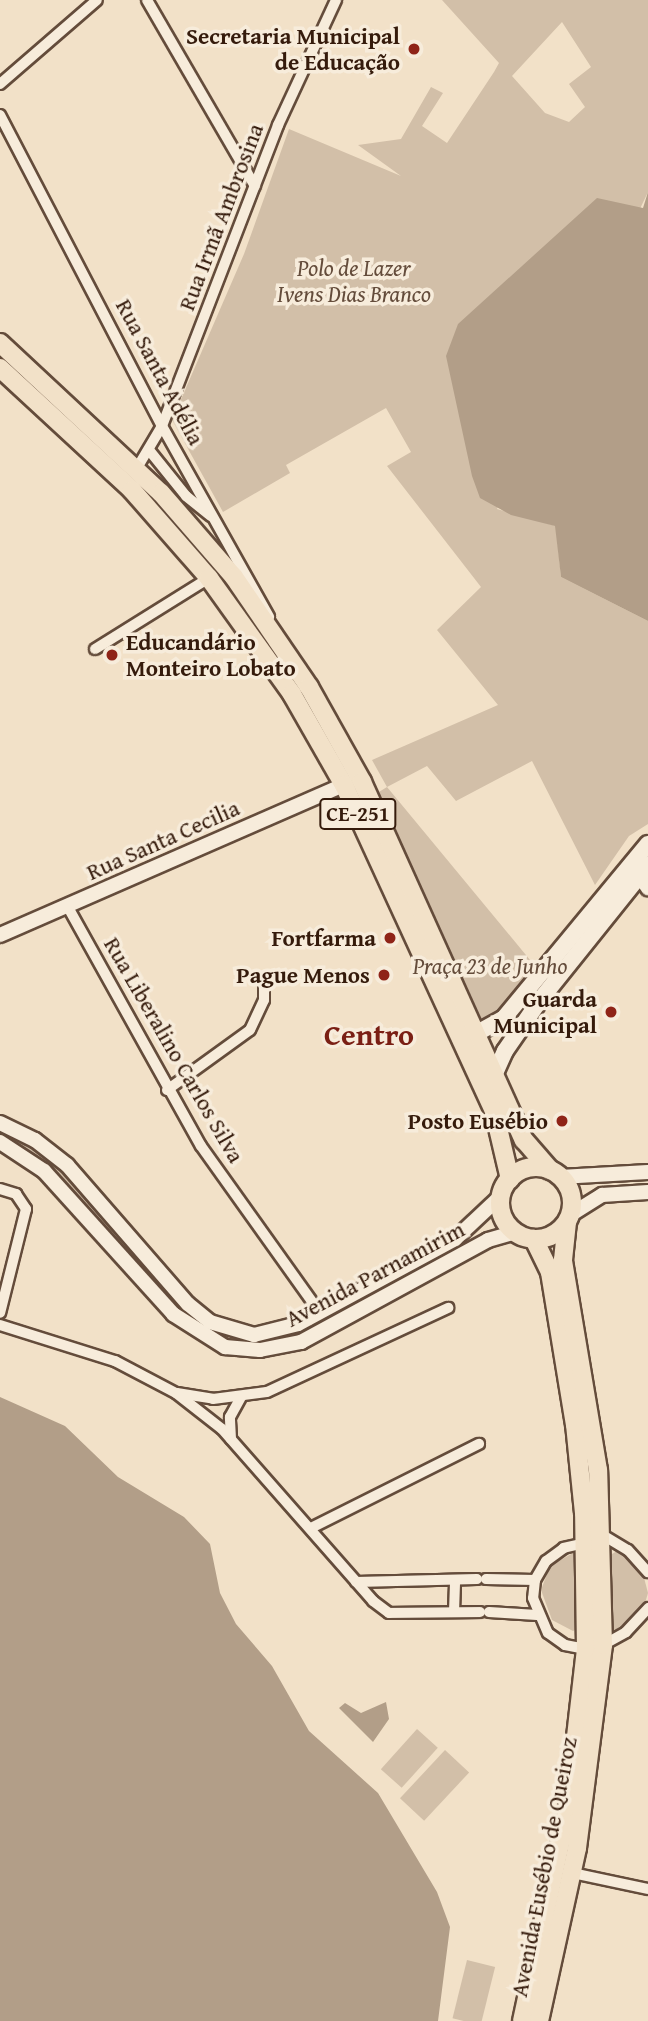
<!DOCTYPE html>
<meta charset="utf-8">
<style>
body{margin:0}
#map{position:relative;width:648px;height:2021px;overflow:hidden;background:#f2e1c8;font-family:"Gentium Book Plus",serif}
div>[style]{position:absolute}
.green>*{inset:0;background:#d2bfa8;transform-origin:0 0}
.water>*{inset:0;background:#b29e88}
.roads{filter:drop-shadow(2px 0 #644c3b) drop-shadow(-2px 0 #644c3b) drop-shadow(0 2px #644c3b) drop-shadow(0 -2px #644c3b)}
.minor>*{height:10px;margin:-5px;padding:0 5px;transform-origin:5px;border-radius:5px;background:#f7ecdb}
.tertiary>*{height:14px;margin:-7px;padding:0 7px;transform-origin:7px;border-radius:7px;background:#f7ecdb}
.secondary>*{height:16px;margin:-8px;padding:0 8px;transform-origin:8px;border-radius:8px;background:#f7ecdb}
.primary>*{height:18px;margin:-9px;padding:0 9px;transform-origin:9px;border-radius:9px;background:#f2e1c8}
.primary>.ring{margin:-9px;padding:0;box-sizing:content-box;background:none;border:18px solid #f2e1c8;border-radius:50%}
.dots>*{width:19px;height:19px;translate:-50% -50%;box-sizing:border-box;border:4px solid #f7ecdb;border-radius:50%}
span{translate:-50% -50%;white-space:nowrap;text-align:center;line-height:1.15;-webkit-text-stroke:7px #f7ecdb;paint-order:stroke}
.shield-label span{padding:2px 5px;background:#f7ecdb;border:2px solid;border-radius:5px;-webkit-text-stroke-width:0}
.shield-label{font-size:21px;color:#351b0c;font-weight:700}
.poi-label{font-size:23px;color:#351b0c;font-weight:700}
.right{translate:-100% -50%;text-align:right}
.left{translate:0 -50%;text-align:left}
.street-label{font-size:23px;color:#351b0c}
.park-label{font-size:23px;color:#644c3b;font-style:italic}
.district-label{font-size:30px;color:#7a1f14;font-weight:700}
</style>
<div id="map">
<div class="green">
<div style="clip-path:polygon(evenodd,442px 0,648px 0,648px 192px,497px 509px,556px 526px,561px 577px,648px 621px,648px 824px,629px 836px,595px 885px,532px 761px,456px 801px,427px 766px,387px 787px,535px 966px,492px 1021px,478px 1021px,374px 795px,387px 787px,372px 760px,498px 705px,437px 630px,481px 587px,387px 466px,411px 452px,386px 408px,286px 465px,290px 473px,223px 512px,172px 420px,244px 254px,289px 129px,401px 176px,358px 145px,401px 139px,431px 87px,443px 93px,422px 126px,447px 143px,494px 72px,499px 63px,442px 0,562px 22px,591px 67px,569px 84px,585px 107px,569px 122px,545px 113px,512px 76px,562px 22px)"></div>
<div style="clip-path:polygon(0 1127px,45px 1155px,115px 1230px,109px 1235px,41px 1161px,0 1135px)"></div>
<div style="clip-path:polygon(134px 1253px,175px 1300px,213px 1328px,250px 1338px,312px 1321px,315px 1328px,268px 1344px,229px 1342px,189px 1323px,128px 1258px)"></div>
<div style="clip-path:polygon(617px 1551px,642px 1570px,648px 1593px,643px 1610px,615px 1630px,611px 1627px,612px 1554px)"></div>
<div style="clip-path:polygon(573px 1553px,576px 1555px,577px 1629px,573px 1631px,552px 1620px,541px 1590px,550px 1566px)"></div>
<div style="left:417px;top:1729px;width:28px;height:54px;rotate:42deg"></div>
<div style="left:445px;top:1750px;width:33px;height:66px;rotate:43deg"></div>
<div style="left:467px;top:1960px;width:29px;height:60px;rotate:14deg"></div>
</div>
<div class="water">
<div style="clip-path:polygon(648px 192px,648px 621px,561px 577px,555px 526px,511px 515px,480px 498px,472px 476px,446px 356px,458px 324px,597px 198px,643px 208px)"></div>
<div style="clip-path:polygon(0 1397px,65px 1426px,118px 1477px,184px 1517px,210px 1544px,220px 1593px,236px 1624px,272px 1666px,309px 1731px,378px 1793px,437px 1892px,450px 1927px,438px 2021px,0 2021px)"></div>
<div style="clip-path:polygon(386px 1702px,389px 1719px,373px 1742px,339px 1708px,345px 1703px,361px 1713px)"></div>
</div>
<div class="roads">
<div class="minor">
<div style="left:147px;top:0;width:215px;rotate:59.9deg"></div>
<div style="left:0;top:84px;width:128px;rotate:-40.9deg"></div>
<div style="left:0;top:115px;width:351px;rotate:62.5deg"></div>
<div style="left:162px;top:426px;width:219px;rotate:60.7deg"></div>
<div style="left:149px;top:450px;width:59px;rotate:51.2deg"></div>
<div style="left:186px;top:496px;width:32px;rotate:39deg"></div>
<div style="left:137px;top:468px;width:49px;rotate:-59.2deg"></div>
<div style="left:162px;top:426px;width:323px;rotate:-68.9deg"></div>
<div style="left:278px;top:125px;width:138px;rotate:-65.1deg"></div>
<div style="left:95px;top:649px;width:134px;rotate:-31.9deg"></div>
<div style="left:69px;top:909px;width:271px;rotate:60.9deg"></div>
<div style="left:201px;top:1146px;width:205px;rotate:54.5deg"></div>
<div style="left:167px;top:1090px;width:102px;rotate:-35.9deg"></div>
<div style="left:250px;top:1030px;width:33px;rotate:-65deg"></div>
<div style="left:264px;top:1000px;width:19px;rotate:-90deg"></div>
<div style="left:0;top:1189px;width:17px;rotate:17deg"></div>
<div style="left:16px;top:1194px;width:18px;rotate:56deg"></div>
<div style="left:26px;top:1209px;width:107px;rotate:104deg"></div>
<div style="left:0;top:1325px;width:121px;rotate:17.4deg"></div>
<div style="left:115px;top:1361px;width:69px;rotate:27.7deg"></div>
<div style="left:176px;top:1393px;width:58px;rotate:38deg"></div>
<div style="left:222px;top:1429px;width:229px;rotate:48.7deg"></div>
<div style="left:373px;top:1601px;width:20px;rotate:37deg"></div>
<div style="left:389px;top:1613px;width:91px;rotate:-0.6deg"></div>
<div style="left:177px;top:1393px;width:36px;rotate:9deg"></div>
<div style="left:213px;top:1399px;width:54px;rotate:-7.4deg"></div>
<div style="left:267px;top:1392px;width:200px;rotate:-24.9deg"></div>
<div style="left:231px;top:1439px;width:22px;rotate:-93deg"></div>
<div style="left:230px;top:1417px;width:23px;rotate:-61deg"></div>
<div style="left:311px;top:1528px;width:188px;rotate:-26.6deg"></div>
<div style="left:601px;top:1534px;width:31px;rotate:31deg"></div>
<div style="left:628px;top:1550px;width:30px;rotate:48deg"></div>
<div style="left:585px;top:1543px;width:22px;rotate:167deg"></div>
<div style="left:564px;top:1548px;width:22px;rotate:144deg"></div>
<div style="left:546px;top:1561px;width:22px;rotate:120deg"></div>
<div style="left:535px;top:1580px;width:18px;rotate:96deg"></div>
<div style="left:533px;top:1598px;width:38px;rotate:67deg"></div>
<div style="left:548px;top:1633px;width:21px;rotate:35deg"></div>
<div style="left:565px;top:1645px;width:21px;rotate:11deg"></div>
<div style="left:486px;top:1579px;width:49px;rotate:1.2deg"></div>
<div style="left:356px;top:1582px;width:121px;rotate:-1.4deg"></div>
<div style="left:454px;top:1612px;width:32px;rotate:-88deg"></div>
<div style="left:489px;top:1612px;width:48px;rotate:3.6deg"></div>
<div style="left:603px;top:1645px;width:26px;rotate:-29deg"></div>
<div style="left:626px;top:1632px;width:33px;rotate:-47deg"></div>
<div style="left:572px;top:1873px;width:78px;rotate:11.9deg"></div>
</div>
<div class="tertiary">
<div style="left:633px;top:866px;width:27px;rotate:56deg"></div>
<div style="left:0;top:935px;width:375px;rotate:-23.6deg"></div>
<div style="left:0;top:1123px;width:39px;rotate:26deg"></div>
<div style="left:35px;top:1140px;width:41px;rotate:38deg"></div>
<div style="left:67px;top:1165px;width:184px;rotate:49deg"></div>
<div style="left:188px;top:1304px;width:28px;rotate:39deg"></div>
<div style="left:210px;top:1322px;width:46px;rotate:16.5deg"></div>
<div style="left:254px;top:1335px;width:45px;rotate:-14deg"></div>
<div style="left:298px;top:1324px;width:179px;rotate:-28.4deg"></div>
<div style="left:455px;top:1239px;width:63px;rotate:-43.1deg"></div>
<div style="left:0;top:1142px;width:53px;rotate:33.4deg"></div>
<div style="left:44px;top:1171px;width:193px;rotate:47.9deg"></div>
<div style="left:173px;top:1314px;width:62px;rotate:32.4deg"></div>
<div style="left:225px;top:1347px;width:35px;rotate:5deg"></div>
<div style="left:260px;top:1350px;width:42px;rotate:-11deg"></div>
<div style="left:301px;top:1342px;width:213px;rotate:-28.6deg"></div>
<div style="left:488px;top:1240px;width:29px;rotate:-16deg"></div>
<div style="left:560px;top:1177px;width:88px;rotate:-3.3deg"></div>
<div style="left:570px;top:1215px;width:38px;rotate:-32deg"></div>
<div style="left:602px;top:1195px;width:46px;rotate:-3.7deg"></div>
</div>
<div class="secondary">
<div style="left:479px;top:1032px;width:29px;rotate:-29deg"></div>
<div style="left:504px;top:1018px;width:226px;rotate:-50.4deg"></div>
<div style="left:496px;top:1071px;width:22px;rotate:-66deg"></div>
<div style="left:505px;top:1051px;width:62px;rotate:-55.5deg"></div>
<div style="left:540px;top:1000px;width:173px;rotate:-51.3deg"></div>
</div>
<div class="primary">
<div style="left:0;top:343px;width:220px;rotate:43deg"></div>
<div style="left:161px;top:493px;width:111px;rotate:49deg"></div>
<div style="left:234px;top:577px;width:133px;rotate:55.7deg"></div>
<div style="left:309px;top:687px;width:109px;rotate:60.8deg"></div>
<div style="left:362px;top:782px;width:393px;rotate:65.7deg"></div>
<div style="left:524px;top:1140px;width:40px;rotate:49deg"></div>
<div style="left:0;top:368px;width:180px;rotate:42.7deg"></div>
<div style="left:132px;top:490px;width:117px;rotate:48.8deg"></div>
<div style="left:209px;top:578px;width:143px;rotate:54.4deg"></div>
<div style="left:292px;top:694px;width:105px;rotate:60.3deg"></div>
<div style="left:344px;top:785px;width:359px;rotate:65.3deg"></div>
<div style="left:494px;top:1111px;width:70px;rotate:76.8deg"></div>
<div class="ring" style="left:500px;top:1167px;width:54px;height:54px"></div>
<div style="left:522px;top:2021px;width:219px;rotate:-77.9deg"></div>
<div style="left:568px;top:1807px;width:159px;rotate:-83.5deg"></div>
<div style="left:586px;top:1649px;width:136px;rotate:-90.8deg"></div>
<div style="left:584px;top:1513px;width:88px;rotate:-95.8deg"></div>
<div style="left:575px;top:1425px;width:155px;rotate:-99.3deg"></div>
<div style="left:550px;top:1272px;width:37px;rotate:-116deg"></div>
<div style="left:539px;top:2021px;width:177px;rotate:-77.6deg"></div>
<div style="left:577px;top:1848px;width:205px;rotate:-82.7deg"></div>
<div style="left:603px;top:1645px;width:175px;rotate:-91.6deg"></div>
<div style="left:598px;top:1470px;width:213px;rotate:-99.5deg"></div>
<div style="left:563px;top:1260px;width:38px;rotate:-84deg"></div>
</div>
</div>
<div class="dots">
<div style="left:414px;top:49px;background:#8f2418"></div>
<div style="left:112px;top:655px;background:#8f2418"></div>
<div style="left:390px;top:938px;background:#8f2418"></div>
<div style="left:384px;top:975px;background:#8f2418"></div>
<div style="left:611px;top:1012px;background:#8f2418"></div>
<div style="left:562px;top:1121px;background:#8f2418"></div>
</div>
<div class="shield-label">
<span style="left:358px;top:814px">CE-251</span>
</div>
<div class="poi-label">
<span class="right" style="left:400px;top:49px">Secretaria Municipal<br>de Educação</span>
<span class="left" style="left:126px;top:655px">Educandário<br>Monteiro Lobato</span>
<span class="right" style="left:376px;top:938px">Fortfarma</span>
<span class="right" style="left:370px;top:975px">Pague Menos</span>
<span class="right" style="left:597px;top:1012px">Guarda<br>Municipal</span>
<span class="right" style="left:548px;top:1121px">Posto Eusébio</span>
</div>
<div class="street-label">
<span style="left:221px;top:217px;rotate:-69deg">Rua Irmã Ambrosina</span>
<span style="left:160px;top:372px;rotate:62deg">Rua Santa Adélia</span>
<span style="left:163px;top:840px;rotate:-24deg">Rua Santa Cecilia</span>
<span style="left:174px;top:1050px;rotate:60deg">Rua Liberalino Carlos Silva</span>
<span style="left:375px;top:1274px;rotate:-28deg">Avenida Parnamirim</span>
<span style="left:544px;top:1867px;rotate:-79deg">Avenida Eusébio de Queiroz</span>
</div>
<div class="park-label">
<span style="left:354px;top:281px">Polo de Lazer<br>Ivens Dias Branco</span>
<span style="left:490px;top:966px">Praça 23 de Junho</span>
</div>
<div class="district-label">
<span style="left:369px;top:1034px">Centro</span>
</div>
</div>
